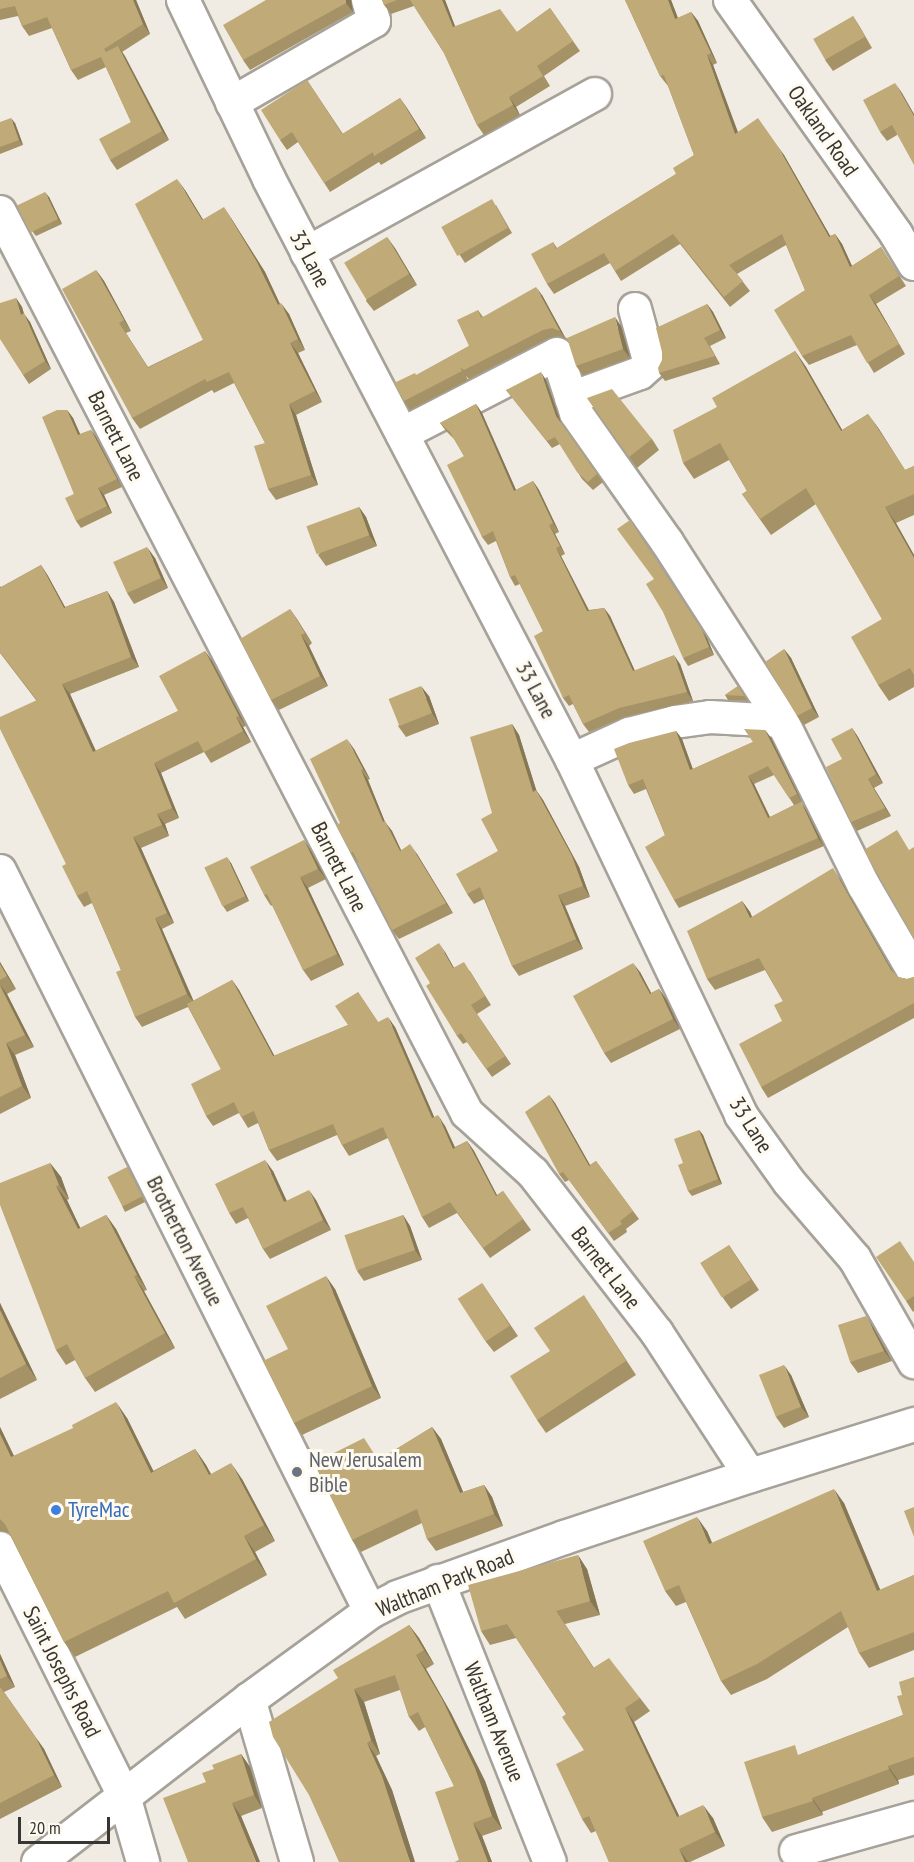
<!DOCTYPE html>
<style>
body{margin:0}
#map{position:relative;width:914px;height:1862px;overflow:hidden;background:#f1ece3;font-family:"PT Sans Narrow",sans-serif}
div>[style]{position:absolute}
.roads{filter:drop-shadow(2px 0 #a6a299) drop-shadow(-2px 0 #a6a299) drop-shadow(0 2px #a6a299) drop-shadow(0 -2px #a6a299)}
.minor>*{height:32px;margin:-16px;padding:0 16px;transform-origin:16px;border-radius:16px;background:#fff}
.major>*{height:33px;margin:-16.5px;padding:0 16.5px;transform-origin:16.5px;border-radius:16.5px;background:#fff}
.wall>*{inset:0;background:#a59367}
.shaded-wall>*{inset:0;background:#867854}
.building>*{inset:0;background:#c0ab78;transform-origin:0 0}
.dots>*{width:16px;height:16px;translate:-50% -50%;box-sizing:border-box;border:3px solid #fefaf0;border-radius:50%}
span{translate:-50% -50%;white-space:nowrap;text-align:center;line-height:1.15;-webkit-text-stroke:6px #fefaf0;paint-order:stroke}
.street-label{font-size:22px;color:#383632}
.worship-label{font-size:22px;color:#5b616d}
.left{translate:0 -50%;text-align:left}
.shop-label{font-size:22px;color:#366cbe}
.scale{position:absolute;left:18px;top:1817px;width:92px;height:27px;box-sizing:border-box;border:3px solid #383632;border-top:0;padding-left:8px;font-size:18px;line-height:21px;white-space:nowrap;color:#383632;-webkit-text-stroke:4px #fefaf0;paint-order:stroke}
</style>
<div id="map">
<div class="roads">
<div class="minor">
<div style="left:183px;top:0;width:199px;rotate:64.3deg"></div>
<div style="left:269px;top:179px;width:655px;rotate:62.46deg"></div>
<div style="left:572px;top:760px;width:393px;rotate:64.5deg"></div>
<div style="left:741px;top:1115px;width:82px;rotate:54.4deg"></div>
<div style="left:789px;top:1182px;width:101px;rotate:49.4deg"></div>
<div style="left:855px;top:1259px;width:119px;rotate:60.2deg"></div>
<div style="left:730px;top:0;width:287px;rotate:54.6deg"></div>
<div style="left:896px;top:234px;width:35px;rotate:59deg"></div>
<div style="left:232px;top:103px;width:164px;rotate:-30deg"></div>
<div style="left:374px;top:21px;width:22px;rotate:-106deg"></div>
<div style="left:0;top:212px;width:1015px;rotate:62.6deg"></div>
<div style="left:467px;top:1113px;width:89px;rotate:42.3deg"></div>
<div style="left:533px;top:1173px;width:202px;rotate:52.2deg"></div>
<div style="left:657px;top:1333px;width:170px;rotate:56.8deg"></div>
<div style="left:307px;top:253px;width:329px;rotate:-28.9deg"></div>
<div style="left:571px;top:398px;width:73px;rotate:-19.9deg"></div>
<div style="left:640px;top:373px;width:13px;rotate:-42deg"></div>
<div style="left:650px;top:364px;width:57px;rotate:-105.3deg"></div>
<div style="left:402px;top:434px;width:174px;rotate:-27.3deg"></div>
<div style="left:557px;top:354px;width:62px;rotate:72.1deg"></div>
<div style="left:576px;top:413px;width:158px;rotate:54.8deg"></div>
<div style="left:667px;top:542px;width:213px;rotate:57.3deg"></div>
<div style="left:572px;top:760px;width:63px;rotate:-24.5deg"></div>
<div style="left:629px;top:734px;width:48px;rotate:-14.6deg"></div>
<div style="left:675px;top:722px;width:35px;rotate:-8deg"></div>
<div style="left:710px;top:717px;width:72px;rotate:3.2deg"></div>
<div style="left:782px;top:721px;width:184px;rotate:63.6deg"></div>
<div style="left:864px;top:886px;width:99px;rotate:59.8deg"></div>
<div style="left:0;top:871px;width:827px;rotate:63.43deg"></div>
<div style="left:0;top:1548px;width:277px;rotate:63.4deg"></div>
<div style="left:124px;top:1796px;width:69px;rotate:73.9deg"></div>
<div style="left:438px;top:1581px;width:302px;rotate:68.3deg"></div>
<div style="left:249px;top:1699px;width:170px;rotate:73.6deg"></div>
<div style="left:796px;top:1851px;width:123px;rotate:-15.6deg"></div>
</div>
<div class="major">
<div style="left:38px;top:1862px;width:267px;rotate:-37.7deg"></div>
<div style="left:249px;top:1699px;width:150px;rotate:-36deg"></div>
<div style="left:370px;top:1611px;width:30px;rotate:-27deg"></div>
<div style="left:397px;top:1597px;width:177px;rotate:-19.8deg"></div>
<div style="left:564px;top:1537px;width:196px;rotate:-18.4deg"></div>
<div style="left:750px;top:1475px;width:172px;rotate:-17.3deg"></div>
</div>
</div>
<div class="wall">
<div style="clip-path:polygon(0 0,136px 0,150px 34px,122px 52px,169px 140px,117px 170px,110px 160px,131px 122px,106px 67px,78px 80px,71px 70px,52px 28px,29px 36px,22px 26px,18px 16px,0 20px)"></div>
<div style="clip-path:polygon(266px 0,351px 0,353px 12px,250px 70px,243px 60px)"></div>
<div style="clip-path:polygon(382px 0,445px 0,455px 26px,517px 32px,550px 8px,580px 51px,544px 76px,550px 86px,516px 107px,520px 115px,484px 135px,477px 125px,444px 53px,414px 6px,391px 14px,384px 5px)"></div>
<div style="clip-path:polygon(625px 0,671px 0,678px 18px,691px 12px,698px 21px,717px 63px,713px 65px,738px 132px,784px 155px,830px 236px,835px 234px,842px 244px,852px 266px,881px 247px,906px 286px,876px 304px,905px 354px,874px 373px,857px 345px,809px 365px,802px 356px,805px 290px,786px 245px,737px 274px,750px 291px,730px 307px,680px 244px,621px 281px,610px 263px,554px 294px,547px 284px,553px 242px,557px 248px,676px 174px,694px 155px,668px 86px,660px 76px)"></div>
<div style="clip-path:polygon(853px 16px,860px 27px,872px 48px,833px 71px,825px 60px)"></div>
<div style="clip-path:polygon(307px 80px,343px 134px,400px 98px,426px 138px,381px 165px,379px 162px,330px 192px,298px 142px,287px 150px,280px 140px)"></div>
<div style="clip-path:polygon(902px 93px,897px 135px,887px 141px,880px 132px)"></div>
<div style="clip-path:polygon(0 122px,15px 123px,23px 145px,0 154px)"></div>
<div style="clip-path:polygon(185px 190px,203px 220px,231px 218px,265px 272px,280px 304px,289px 314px,305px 350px,298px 353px,322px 402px,296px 415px,318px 485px,276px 500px,268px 489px,265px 443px,234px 383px,214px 393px,212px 390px,140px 429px,132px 418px,96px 270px,104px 281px,131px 331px,126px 333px,148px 367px,203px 340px)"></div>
<div style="clip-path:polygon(49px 197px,62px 224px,36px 236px,32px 231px)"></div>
<div style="clip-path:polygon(496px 205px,512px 233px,465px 263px,444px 231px)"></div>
<div style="clip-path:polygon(387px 237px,417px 285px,374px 311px,366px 301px)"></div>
<div style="clip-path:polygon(542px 295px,566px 339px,558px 336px,549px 338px,469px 379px,466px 376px,468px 380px,410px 410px,404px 401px,417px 375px,469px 346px,478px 310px,483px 317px)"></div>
<div style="clip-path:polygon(16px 298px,22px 307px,24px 314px,30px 322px,51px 369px,29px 384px,23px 375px)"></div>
<div style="clip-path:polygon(707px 304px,713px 312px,726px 338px,710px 346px,720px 364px,665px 381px,659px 373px)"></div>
<div style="clip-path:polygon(621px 326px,630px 358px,583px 375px,576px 366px)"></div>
<div style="clip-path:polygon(795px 351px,806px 367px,842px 430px,868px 414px,905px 470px,914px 466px,914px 515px,896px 523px,914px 555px,914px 687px,889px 701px,878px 685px,882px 619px,816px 504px,771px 535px,742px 494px,747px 491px,729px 460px,694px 479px,683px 463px,717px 407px)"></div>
<div style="clip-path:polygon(546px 380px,561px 423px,603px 482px,593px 490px,582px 479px,560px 444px,552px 448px,506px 390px)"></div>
<div style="clip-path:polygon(587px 398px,652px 439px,659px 450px,637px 468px)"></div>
<div style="clip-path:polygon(476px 404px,482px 413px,516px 490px,533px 481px,539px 490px,559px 532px,555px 534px,565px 554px,561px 556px,589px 610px,604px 608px,610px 616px,635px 671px,680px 664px,693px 701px,624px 717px,589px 732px,583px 724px,573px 704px,569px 706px,563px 698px,543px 631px,520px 584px,515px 586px,510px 577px,496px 541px,488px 545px,482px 537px,464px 456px,454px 439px,446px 431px,440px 423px)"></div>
<div style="clip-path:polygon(67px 410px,73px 418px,80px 434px,91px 430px,96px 437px,122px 487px,104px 495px,112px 513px,81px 528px,76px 521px)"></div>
<div style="clip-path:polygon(359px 507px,366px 517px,377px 546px,326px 566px,318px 555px)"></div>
<div style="clip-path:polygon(155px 558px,168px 588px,134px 604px,127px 593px)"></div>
<div style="clip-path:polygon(41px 565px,48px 576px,65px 607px,107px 591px,114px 602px,139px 667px,70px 694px,95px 751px,178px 711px,205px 651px,212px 661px,246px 726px,243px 727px,251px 742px,211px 763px,204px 752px,161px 773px,179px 818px,165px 824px,169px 836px,141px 848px,174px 923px,162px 929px,193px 1001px,232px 980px,239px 990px,274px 1056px,348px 1025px,358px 992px,378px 1022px,395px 1027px,434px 1117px,445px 1126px,455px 1147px,467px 1141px,474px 1151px,497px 1195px,503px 1191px,531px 1230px,490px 1258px,457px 1213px,429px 1228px,422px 1217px,388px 1138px,349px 1156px,342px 1145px,337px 1135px,277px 1161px,269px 1150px,258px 1123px,248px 1128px,239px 1113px,213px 1126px,206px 1116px,221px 1069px,188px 1007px,142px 1027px,135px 1017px,121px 970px,92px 903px,84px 907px,77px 896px,66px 864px,36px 700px,0 653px,0 586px,1px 587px)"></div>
<div style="clip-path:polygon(290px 609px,312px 643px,309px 646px,328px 686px,279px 710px,271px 700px)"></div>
<div style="clip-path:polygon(707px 638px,714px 655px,688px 666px,683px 658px)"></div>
<div style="clip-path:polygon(784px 649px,791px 658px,819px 717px,804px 725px,797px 716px)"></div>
<div style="clip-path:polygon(738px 686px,748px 701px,728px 700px,725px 695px)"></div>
<div style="clip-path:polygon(429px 696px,439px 724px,406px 737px,398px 726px)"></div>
<div style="clip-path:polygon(512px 724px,519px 735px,536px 790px,543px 800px,579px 867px,590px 897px,565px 906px,583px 949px,519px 976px,512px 966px,484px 899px,474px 904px,467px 894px,498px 851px,492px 813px)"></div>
<div style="clip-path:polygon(852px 728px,858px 737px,883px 783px,874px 788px,891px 816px,857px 831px,851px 822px,842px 759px)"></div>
<div style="clip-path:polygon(evenodd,765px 730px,771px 738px,802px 802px,801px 803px,806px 810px,824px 846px,679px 908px,674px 900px,665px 835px,646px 789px,634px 794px,628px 785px,676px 731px,682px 739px,693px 769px,753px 742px,765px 730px,774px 775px,794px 805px,770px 817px,754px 784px,774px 775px)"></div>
<div style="clip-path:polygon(354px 749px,370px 779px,368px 780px,385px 822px,392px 831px,401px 850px,417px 854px,453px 913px,399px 939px,392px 930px,359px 863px,358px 863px,351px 853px)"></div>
<div style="clip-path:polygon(304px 840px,311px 851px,326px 879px,308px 888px,344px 965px,311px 981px,303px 970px,272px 905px,271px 906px,264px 895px)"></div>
<div style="clip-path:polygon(231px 863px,249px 901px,227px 912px,223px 906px)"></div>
<div style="clip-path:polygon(840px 879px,894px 973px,898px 977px,907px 979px,914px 977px,914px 1018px,768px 1098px,761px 1087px,782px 1021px,783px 1001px,765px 970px,715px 990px,707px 979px,742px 901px,750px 912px,752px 917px)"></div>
<div style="clip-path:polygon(445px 952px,454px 968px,470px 971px,491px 1005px,477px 1014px,511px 1064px,492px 1077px,467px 1042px,463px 1044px,457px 1036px,430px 983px)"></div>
<div style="clip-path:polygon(0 962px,16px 989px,7px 994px,34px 1047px,15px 1055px,31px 1098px,0 1114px)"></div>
<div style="clip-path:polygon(640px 972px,651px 993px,659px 989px,666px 999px,680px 1029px,611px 1063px,604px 1053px)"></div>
<div style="clip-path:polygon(549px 1095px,555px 1103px,590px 1165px,596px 1161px,639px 1219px,626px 1229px,627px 1232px,614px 1241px,569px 1180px,565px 1182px,559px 1174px)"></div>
<div style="clip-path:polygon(699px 1130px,703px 1135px,722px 1184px,692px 1196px,688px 1191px,683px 1163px)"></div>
<div style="clip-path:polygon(50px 1163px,61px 1177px,69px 1199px,67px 1200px,80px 1228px,106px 1215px,116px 1229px,147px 1290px,144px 1291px,175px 1348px,95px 1392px,85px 1378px,75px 1360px,66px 1365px,56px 1350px)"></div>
<div style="clip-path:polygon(127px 1167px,130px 1172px,145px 1202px,125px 1212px,122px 1206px)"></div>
<div style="clip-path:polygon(273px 1171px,286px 1201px,316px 1200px,331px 1230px,270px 1259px,263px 1249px,248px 1218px,236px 1224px,229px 1213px)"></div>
<div style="clip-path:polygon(403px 1215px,410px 1226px,422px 1260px,364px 1281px,357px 1271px)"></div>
<div style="clip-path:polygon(729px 1245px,759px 1290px,731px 1309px,723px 1298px)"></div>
<div style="clip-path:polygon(914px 1261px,914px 1311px,913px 1312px,906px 1301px)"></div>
<div style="clip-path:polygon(482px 1283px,518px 1336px,494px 1352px,486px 1342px)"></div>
<div style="clip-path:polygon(335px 1289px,381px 1398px,302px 1435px,294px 1423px,288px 1349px)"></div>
<div style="clip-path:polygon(0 1303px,37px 1380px,0 1399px)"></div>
<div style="clip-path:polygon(593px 1309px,636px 1375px,546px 1433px,537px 1420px,550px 1351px)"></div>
<div style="clip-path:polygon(873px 1327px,892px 1361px,858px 1373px,850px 1362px)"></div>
<div style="clip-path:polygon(791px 1375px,809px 1417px,784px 1428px,776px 1417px)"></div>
<div style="clip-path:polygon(127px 1418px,153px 1471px,195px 1449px,206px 1465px,211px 1474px,242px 1479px,275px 1541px,255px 1552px,267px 1575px,185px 1619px,177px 1607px,75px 1657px,64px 1642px,9px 1533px,0 1531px,0 1427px,14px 1456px)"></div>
<div style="clip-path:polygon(432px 1427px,441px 1439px,463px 1492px,484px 1485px,492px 1497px,503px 1526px,436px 1551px,427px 1539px,422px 1523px,361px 1552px,352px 1540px,379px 1460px)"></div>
<div style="clip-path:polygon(844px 1503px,880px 1590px,914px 1575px,914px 1650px,869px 1668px,859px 1653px,848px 1627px,767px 1679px,731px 1695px,721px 1681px,686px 1602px,676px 1606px,665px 1591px,707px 1531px,712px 1543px)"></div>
<div style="clip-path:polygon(587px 1569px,600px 1615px,565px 1624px,594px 1668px,640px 1698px,650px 1711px,634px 1722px,679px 1816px,713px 1818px,725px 1846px,690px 1862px,609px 1862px,596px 1831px,591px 1833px,582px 1819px,584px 1750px,566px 1714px,516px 1638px,490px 1645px,481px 1631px)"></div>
<div style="clip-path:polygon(409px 1625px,419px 1638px,434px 1664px,426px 1669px,451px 1713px,485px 1781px,502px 1829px,482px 1836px,492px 1862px,455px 1862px,459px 1860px,454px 1786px,425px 1727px,419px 1731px,409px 1717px,400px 1690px,364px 1702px,380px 1754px,376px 1756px,392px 1790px,415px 1862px,338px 1678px)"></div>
<div style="clip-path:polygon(0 1654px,15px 1687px,4px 1692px,44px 1749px,62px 1787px,0 1819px)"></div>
<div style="clip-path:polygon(914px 1677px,914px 1775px,898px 1780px,899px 1784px,822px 1812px,823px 1815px,772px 1832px,762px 1817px,801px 1754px,903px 1715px,902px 1695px)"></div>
<div style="clip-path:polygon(241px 1754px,250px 1767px,262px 1808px,241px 1816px,260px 1862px,206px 1782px,214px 1769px)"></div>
</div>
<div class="shaded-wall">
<div style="clip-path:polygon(133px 0,136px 0,150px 34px,143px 24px)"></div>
<div style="clip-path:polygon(346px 0,351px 0,353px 12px,346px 3px)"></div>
<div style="clip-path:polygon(442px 0,445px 0,459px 37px,453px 27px)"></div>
<div style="clip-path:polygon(668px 0,671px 0,682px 29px,675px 19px)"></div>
<div style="clip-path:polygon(691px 12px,698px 21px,717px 63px,711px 53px)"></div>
<div style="clip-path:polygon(118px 46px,125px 56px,169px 140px,162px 131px)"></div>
<div style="clip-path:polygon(707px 55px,713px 65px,742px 144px,735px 134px)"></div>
<div style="clip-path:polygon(895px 83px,902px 93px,914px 114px,914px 117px)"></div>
<div style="clip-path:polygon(509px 97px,516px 107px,520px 115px,513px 105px)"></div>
<div style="clip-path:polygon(400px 98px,407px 108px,426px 138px,419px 129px)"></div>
<div style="clip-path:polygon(11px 118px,15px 123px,23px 145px,19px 140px)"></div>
<div style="clip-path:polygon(777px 145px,784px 155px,836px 246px,829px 237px)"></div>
<div style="clip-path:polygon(177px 179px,185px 190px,210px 231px,202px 220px)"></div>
<div style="clip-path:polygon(45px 192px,49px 197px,62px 224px,58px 219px)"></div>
<div style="clip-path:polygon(224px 207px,265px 272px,285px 315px,278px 305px)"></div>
<div style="clip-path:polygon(835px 234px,842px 244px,857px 277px,850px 267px)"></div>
<div style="clip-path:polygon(387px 237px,395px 248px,417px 285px,409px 274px)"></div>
<div style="clip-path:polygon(96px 270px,104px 281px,131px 331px,124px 320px)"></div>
<div style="clip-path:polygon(536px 287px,542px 295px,566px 339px,560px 331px)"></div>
<div style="clip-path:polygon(869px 295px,876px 304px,905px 354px,899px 344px)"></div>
<div style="clip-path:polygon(16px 298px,22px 307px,24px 314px,30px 322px,51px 369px,45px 361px,21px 315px)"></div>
<div style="clip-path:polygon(281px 303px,289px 314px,305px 350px,298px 339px)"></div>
<div style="clip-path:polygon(707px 304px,713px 312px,726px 338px,720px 330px)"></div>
<div style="clip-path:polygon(615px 317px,621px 326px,630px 358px,623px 349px)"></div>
<div style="clip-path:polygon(290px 343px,298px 353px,322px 402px,315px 391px)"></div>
<div style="clip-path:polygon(795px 351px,806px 367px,852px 447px,841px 431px)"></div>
<div style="clip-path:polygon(541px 372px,546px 380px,561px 423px,556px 416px)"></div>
<div style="clip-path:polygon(289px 404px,296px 415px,318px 485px,311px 475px)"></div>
<div style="clip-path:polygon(476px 404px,482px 413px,520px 499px,514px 491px)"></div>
<div style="clip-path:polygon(67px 410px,73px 418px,84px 443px,78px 435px)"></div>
<div style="clip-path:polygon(868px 414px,879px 429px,914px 484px,905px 470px)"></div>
<div style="clip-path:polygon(91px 430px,96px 437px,122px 487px,117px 479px)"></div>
<div style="clip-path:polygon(533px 481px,539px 490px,559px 532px,553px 523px)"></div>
<div style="clip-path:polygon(98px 488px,104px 495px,112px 513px,107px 506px)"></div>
<div style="clip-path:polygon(359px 507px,366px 517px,377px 546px,369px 535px)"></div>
<div style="clip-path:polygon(885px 507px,896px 523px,914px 555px,914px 558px)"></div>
<div style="clip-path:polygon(630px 520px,707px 638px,714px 655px,709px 647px)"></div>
<div style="clip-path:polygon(549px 525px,555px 534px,565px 554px,560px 546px)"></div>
<div style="clip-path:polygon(147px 547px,155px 558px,168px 588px,161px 578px)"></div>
<div style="clip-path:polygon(556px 548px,561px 556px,593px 619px,587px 611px)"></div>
<div style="clip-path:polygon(41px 565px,48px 576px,71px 618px,64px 608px)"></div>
<div style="clip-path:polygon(107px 591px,114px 602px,139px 667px,131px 657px)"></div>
<div style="clip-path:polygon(604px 608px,610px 616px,639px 680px,633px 671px)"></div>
<div style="clip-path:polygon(290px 609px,297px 619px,312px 643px,305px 633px)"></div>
<div style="clip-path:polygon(301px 635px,309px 646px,328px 686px,320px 676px)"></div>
<div style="clip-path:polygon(784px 649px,791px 658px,819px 717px,812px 708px)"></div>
<div style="clip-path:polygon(205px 651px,212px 661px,246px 726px,239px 716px)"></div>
<div style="clip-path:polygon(674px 655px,680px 664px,693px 701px,687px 692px)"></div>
<div style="clip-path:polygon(62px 684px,70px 694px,101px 762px,93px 752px)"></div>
<div style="clip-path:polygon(421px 686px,429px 696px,439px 724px,432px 713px)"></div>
<div style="clip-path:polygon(236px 717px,243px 727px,251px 742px,243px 731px)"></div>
<div style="clip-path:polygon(512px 724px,519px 735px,540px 802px,533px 792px)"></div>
<div style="clip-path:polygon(852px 728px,858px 737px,883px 783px,876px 774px)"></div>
<div style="clip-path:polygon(765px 730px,771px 738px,802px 802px,797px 794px)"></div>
<div style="clip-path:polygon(676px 731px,682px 739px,696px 779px,690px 770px)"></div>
<div style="clip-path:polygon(347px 739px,354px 749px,370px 779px,363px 769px)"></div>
<div style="clip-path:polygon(154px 763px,161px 773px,179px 818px,172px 808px)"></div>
<div style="clip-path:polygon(361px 770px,368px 780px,385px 822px,392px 831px,406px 861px,383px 822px)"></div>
<div style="clip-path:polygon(748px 776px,754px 784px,774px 826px,768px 818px)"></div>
<div style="clip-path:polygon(868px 779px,874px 788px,891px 816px,885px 808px)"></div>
<div style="clip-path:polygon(536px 790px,543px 800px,579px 867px,590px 897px,583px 886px)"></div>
<div style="clip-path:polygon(801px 802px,806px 810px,824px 846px,818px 838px)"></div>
<div style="clip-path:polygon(157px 814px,165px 824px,169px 836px,162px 825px)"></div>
<div style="clip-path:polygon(133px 837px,141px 848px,174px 923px,167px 913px)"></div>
<div style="clip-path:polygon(304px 840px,311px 851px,326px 879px,318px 869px)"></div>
<div style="clip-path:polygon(410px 844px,417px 854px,453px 913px,446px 903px)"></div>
<div style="clip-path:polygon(227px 857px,231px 863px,249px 901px,245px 896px)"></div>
<div style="clip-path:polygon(833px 868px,840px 879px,898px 981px,891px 970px)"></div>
<div style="clip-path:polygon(300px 877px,308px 888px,344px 965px,337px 954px)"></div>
<div style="clip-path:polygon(558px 895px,565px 906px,583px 949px,576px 939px)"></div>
<div style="clip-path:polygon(742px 901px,750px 912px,757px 929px,750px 918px)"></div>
<div style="clip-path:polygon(155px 918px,162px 929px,195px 1004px,187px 994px)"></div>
<div style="clip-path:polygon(439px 943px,445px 952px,459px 977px,453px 968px)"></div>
<div style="clip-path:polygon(0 962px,16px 989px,7px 976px,0 964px)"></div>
<div style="clip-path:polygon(633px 963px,640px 972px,657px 1004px,650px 994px)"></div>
<div style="clip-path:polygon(232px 980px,239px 990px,280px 1066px,273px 1056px)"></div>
<div style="clip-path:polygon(0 985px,7px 994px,34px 1047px,25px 1035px)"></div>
<div style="clip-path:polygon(659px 989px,666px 999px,680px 1029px,673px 1019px)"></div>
<div style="clip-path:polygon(388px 1017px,395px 1027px,439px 1128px,432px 1118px)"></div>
<div style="clip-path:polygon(6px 1043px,15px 1055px,31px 1098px,22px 1086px)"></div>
<div style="clip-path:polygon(549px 1095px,555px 1103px,595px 1174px,589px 1166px)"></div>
<div style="clip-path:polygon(438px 1115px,445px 1126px,460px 1159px,453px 1149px)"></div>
<div style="clip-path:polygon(699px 1130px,703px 1135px,722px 1184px,718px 1179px)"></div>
<div style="clip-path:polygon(467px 1141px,474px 1151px,503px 1207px,496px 1196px)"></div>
<div style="clip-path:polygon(265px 1160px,273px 1171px,292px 1212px,284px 1202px)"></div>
<div style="clip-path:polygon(50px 1163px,61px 1177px,69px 1199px,59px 1185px)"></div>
<div style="clip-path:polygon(56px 1186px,67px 1200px,88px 1244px,78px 1229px)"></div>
<div style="clip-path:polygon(309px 1190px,316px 1200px,331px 1230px,323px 1220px)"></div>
<div style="clip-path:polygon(106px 1215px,116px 1229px,147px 1290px,137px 1275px)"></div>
<div style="clip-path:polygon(403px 1215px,410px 1226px,422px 1260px,415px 1250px)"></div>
<div style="clip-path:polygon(134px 1276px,144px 1291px,175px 1348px,165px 1333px)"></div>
<div style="clip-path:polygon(326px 1276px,335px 1289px,381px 1398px,372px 1386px)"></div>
<div style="clip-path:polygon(0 1303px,37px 1380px,26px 1364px,0 1310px)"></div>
<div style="clip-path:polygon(866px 1316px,873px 1327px,892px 1361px,884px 1351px)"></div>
<div style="clip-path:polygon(784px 1365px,791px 1375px,809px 1417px,801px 1407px)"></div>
<div style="clip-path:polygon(116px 1402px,127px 1418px,162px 1488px,151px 1473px)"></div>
<div style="clip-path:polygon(0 1427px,22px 1473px,11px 1457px,0 1434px)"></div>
<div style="clip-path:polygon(432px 1427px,441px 1439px,469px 1506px,460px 1493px)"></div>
<div style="clip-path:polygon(195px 1449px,206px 1465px,220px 1491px,209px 1475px)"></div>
<div style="clip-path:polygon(231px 1463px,242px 1479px,275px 1541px,264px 1525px)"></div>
<div style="clip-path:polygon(484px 1485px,492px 1497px,503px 1526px,494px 1514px)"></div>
<div style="clip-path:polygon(834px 1489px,844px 1503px,887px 1606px,877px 1591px)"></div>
<div style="clip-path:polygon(697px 1517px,707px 1531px,719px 1559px,709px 1544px)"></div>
<div style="clip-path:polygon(244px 1536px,255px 1552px,267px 1575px,256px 1559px)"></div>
<div style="clip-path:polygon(578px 1555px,587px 1569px,600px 1615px,590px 1601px)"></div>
<div style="clip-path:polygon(409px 1625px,419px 1638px,434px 1664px,424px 1650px)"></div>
<div style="clip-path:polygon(0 1654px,1px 1656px,15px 1687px,7px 1676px,0 1660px)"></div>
<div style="clip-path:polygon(416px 1655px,426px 1669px,451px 1713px,485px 1781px,502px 1829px,492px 1816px)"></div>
<div style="clip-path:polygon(354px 1689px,364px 1702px,380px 1754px,371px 1740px)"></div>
<div style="clip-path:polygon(625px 1708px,634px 1722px,686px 1830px,677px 1817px)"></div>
<div style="clip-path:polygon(36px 1738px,44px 1749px,62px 1787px,54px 1775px)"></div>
<div style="clip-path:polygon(367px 1743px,376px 1756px,392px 1790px,415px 1862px,410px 1862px)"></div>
<div style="clip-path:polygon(241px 1754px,250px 1767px,262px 1808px,254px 1795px)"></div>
<div style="clip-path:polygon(888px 1766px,898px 1780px,899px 1784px,889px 1769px)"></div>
<div style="clip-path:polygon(812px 1798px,822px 1812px,823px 1815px,813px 1801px)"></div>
<div style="clip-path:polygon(232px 1803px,241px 1816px,260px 1862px,256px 1862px)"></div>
<div style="clip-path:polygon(703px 1805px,713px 1818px,725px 1846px,715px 1832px)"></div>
<div style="clip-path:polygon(473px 1823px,482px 1836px,492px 1862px,488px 1862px)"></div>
<div style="clip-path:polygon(679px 1849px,688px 1862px,685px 1862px)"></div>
</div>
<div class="building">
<div style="clip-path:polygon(0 0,133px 0,143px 24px,104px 49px,106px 52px,118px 46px,162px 131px,110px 160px,99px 139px,131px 122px,101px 57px,71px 70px,47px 17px,22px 26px,15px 6px,0 9px)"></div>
<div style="clip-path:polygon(266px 0,346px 0,346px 3px,243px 60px,223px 25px)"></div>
<div style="clip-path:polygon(382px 0,397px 0,384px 5px)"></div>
<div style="clip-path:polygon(410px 0,442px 0,453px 27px,500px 9px,517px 32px,550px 8px,573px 41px,537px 66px,543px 76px,509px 97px,513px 105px,477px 125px,444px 53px)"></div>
<div style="clip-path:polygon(625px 0,668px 0,675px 19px,691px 12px,711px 53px,707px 55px,735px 134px,758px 118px,777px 145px,829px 237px,835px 234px,850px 267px,881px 247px,899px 276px,869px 295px,899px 344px,867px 363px,851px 335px,802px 356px,774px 310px,805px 290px,782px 234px,729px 265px,743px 281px,724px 297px,673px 234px,615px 271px,604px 253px,547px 284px,531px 254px,553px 242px,556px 249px,676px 174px,673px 168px,694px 155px,664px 75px,660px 76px)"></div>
<div style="left:853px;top:16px;width:24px;height:46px;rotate:60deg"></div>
<div style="clip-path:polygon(307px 80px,342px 134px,400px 98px,419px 129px,374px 156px,373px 152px,324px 183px,292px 132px,280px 140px,261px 110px)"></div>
<div style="clip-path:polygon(895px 83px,914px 116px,914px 165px,892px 125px,880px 132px,863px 100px)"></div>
<div style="clip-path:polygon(11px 118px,19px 140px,0 147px,0 122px)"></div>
<div style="clip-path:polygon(177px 179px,202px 220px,224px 207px,257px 262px,278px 305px,281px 303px,298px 339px,290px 343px,315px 391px,289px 404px,311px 475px,268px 489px,254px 446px,265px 443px,229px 372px,207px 382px,205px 379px,132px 418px,62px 289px,96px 270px,124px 320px,119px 323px,148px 368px,203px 340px,135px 204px)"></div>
<div style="left:45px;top:192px;width:30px;height:31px;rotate:64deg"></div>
<div style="left:492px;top:199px;width:33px;height:58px;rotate:61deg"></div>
<div style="left:387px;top:237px;width:43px;height:50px;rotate:59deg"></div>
<div style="clip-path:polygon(536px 287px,560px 331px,552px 328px,543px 330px,464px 370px,460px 367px,462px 371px,404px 401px,394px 383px,415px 373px,416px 375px,469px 346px,457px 320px,478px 310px,481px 318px)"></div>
<div style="clip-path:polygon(16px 298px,21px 315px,24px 313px,45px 361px,23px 375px,0 339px,0 303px)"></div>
<div style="clip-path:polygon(707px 304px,720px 330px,704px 338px,715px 356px,659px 373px,658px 368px,662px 360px,662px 352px,656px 328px)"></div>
<div style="clip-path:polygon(615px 317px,623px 349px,576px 366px,567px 338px)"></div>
<div style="clip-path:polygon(795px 351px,841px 431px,868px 414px,905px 470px,914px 466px,914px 494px,885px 507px,914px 558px,914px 675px,910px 668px,878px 685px,851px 637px,882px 619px,806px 488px,760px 519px,742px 494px,747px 491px,720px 443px,683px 463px,673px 430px,717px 407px,712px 398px)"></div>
<div style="clip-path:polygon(541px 372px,556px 416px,597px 474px,588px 482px,577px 472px,555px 437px,547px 441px,506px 390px)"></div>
<div style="clip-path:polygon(612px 389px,652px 439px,629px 457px,587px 398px)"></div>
<div style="clip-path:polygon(476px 404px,514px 491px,533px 481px,553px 523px,549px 525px,560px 546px,556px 548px,587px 611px,604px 608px,633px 671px,674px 655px,687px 692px,619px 708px,583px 724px,569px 695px,563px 698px,534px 636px,543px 631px,515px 575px,510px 577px,493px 531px,482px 537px,447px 465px,464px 456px,450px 432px,440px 423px)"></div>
<div style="clip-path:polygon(57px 410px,67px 410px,78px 435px,91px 430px,117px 479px,98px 488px,107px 506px,76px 521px,65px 498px,74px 494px,42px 417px)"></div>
<div style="left:359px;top:507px;width:30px;height:56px;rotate:70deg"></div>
<div style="clip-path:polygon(630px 520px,702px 630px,709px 647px,683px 658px,663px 612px,646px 584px,654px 579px,617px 529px)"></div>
<div style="left:147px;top:547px;width:34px;height:37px;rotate:66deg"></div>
<div style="clip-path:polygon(41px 565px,64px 608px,107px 591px,131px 657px,62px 684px,93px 752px,178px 711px,159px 676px,205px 651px,239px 716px,236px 717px,243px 731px,204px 752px,198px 741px,154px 763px,172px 808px,157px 814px,162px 825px,133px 837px,167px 913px,155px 918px,187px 994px,135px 1017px,116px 972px,121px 970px,87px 891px,77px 896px,62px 866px,66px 864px,0 729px,0 717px,37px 700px,0 652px,0 588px)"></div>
<div style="clip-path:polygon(290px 609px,305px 633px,301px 635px,320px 676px,271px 700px,240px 639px)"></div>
<div style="clip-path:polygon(784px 649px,812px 708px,797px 716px,765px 662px)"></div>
<div style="left:421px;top:686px;width:29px;height:35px;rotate:68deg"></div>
<div style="clip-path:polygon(738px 686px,744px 696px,725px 695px)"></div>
<div style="clip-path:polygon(512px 724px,533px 792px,536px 790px,572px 856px,583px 886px,558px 895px,576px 939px,512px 966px,480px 887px,467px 894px,456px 874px,498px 851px,481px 819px,492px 813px,470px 737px)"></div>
<div style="clip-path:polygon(852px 728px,876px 774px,868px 779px,885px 808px,851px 822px,826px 767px,842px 759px,831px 739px)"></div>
<div style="clip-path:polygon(744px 729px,765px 730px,797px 794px,789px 798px,768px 766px,748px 776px,768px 818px,801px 802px,818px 838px,674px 900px,645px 847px,665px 835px,643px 779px,628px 785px,614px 749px,629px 743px,676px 731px,690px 770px,753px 742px)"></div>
<div style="clip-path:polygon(347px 739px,363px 769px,361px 770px,383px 822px,385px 821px,400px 851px,410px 844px,446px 903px,392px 930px,353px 852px,351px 853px,336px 825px,340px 823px,310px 759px)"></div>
<div style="clip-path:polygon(897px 830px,909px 850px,914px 847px,914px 938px,864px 850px)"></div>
<div style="clip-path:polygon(304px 840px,318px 869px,300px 877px,337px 954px,303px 970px,267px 894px,264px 895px,250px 867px)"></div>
<div style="left:227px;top:857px;width:43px;height:25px;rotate:65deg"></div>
<div style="clip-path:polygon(833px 868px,891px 970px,898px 977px,907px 979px,914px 977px,914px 1003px,761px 1087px,739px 1044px,782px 1021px,774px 1005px,783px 1001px,759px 958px,707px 979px,687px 931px,742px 901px,750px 918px)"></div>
<div style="clip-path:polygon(439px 943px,453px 968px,464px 962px,485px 996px,471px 1005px,505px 1056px,486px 1069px,461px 1033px,457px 1036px,426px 986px,430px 983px,415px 958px)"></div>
<div style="clip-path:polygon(633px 963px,650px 994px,659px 989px,673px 1019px,604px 1053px,573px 996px)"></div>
<div style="clip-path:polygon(0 964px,7px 976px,0 980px)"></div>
<div style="clip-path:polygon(232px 980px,273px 1056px,348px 1025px,335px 1006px,358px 992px,378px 1022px,388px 1017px,432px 1118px,438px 1115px,453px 1149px,467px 1141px,496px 1196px,503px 1191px,523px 1219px,483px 1248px,450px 1202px,422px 1217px,383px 1127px,342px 1145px,333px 1124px,269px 1150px,254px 1111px,241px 1117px,234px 1102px,206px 1116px,191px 1084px,221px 1069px,187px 1004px)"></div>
<div style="clip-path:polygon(0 986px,25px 1035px,6px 1043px,22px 1086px,0 1097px)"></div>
<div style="clip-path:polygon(549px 1095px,589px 1166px,596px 1161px,633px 1211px,620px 1221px,622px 1224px,608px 1233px,563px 1172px,559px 1174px,525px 1112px)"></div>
<div style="clip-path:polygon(699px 1130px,718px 1179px,688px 1191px,678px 1165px,683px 1163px,674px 1139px)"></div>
<div style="clip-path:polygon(265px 1160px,284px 1202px,309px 1190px,323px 1220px,263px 1249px,243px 1207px,229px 1213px,215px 1184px)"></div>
<div style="clip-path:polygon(50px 1163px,59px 1185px,56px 1186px,78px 1229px,106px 1215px,137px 1275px,134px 1276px,165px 1333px,85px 1378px,67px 1344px,56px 1350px,0 1205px,0 1183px)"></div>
<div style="left:127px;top:1167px;width:33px;height:22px;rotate:63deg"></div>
<div style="left:403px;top:1215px;width:37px;height:62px;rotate:71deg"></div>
<div style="clip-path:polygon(900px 1241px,914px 1262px,914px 1296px,906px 1301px,876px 1257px)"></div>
<div style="left:729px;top:1245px;width:41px;height:34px;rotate:58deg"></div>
<div style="clip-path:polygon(326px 1276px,372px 1386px,294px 1423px,263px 1361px,288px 1349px,266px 1306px)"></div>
<div style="left:482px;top:1283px;width:51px;height:29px;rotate:57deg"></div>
<div style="clip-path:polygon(584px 1295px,626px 1361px,537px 1420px,510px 1376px,550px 1351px,534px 1328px)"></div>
<div style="clip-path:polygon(0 1310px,26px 1364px,0 1378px)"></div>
<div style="clip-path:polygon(866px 1316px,884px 1351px,850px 1362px,838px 1325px)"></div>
<div style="left:784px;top:1365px;width:45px;height:27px;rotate:68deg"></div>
<div style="clip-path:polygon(116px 1402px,151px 1473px,195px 1449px,209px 1475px,231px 1463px,264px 1525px,244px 1536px,256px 1559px,174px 1603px,168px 1591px,64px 1642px,5px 1524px,0 1519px,0 1434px,11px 1457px,73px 1428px,72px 1425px)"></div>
<div style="clip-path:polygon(432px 1427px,460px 1493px,484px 1485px,494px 1514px,427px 1539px,417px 1509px,352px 1540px,314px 1463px,364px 1438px,378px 1460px)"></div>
<div style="clip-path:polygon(834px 1489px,877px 1591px,914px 1575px,914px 1632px,859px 1653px,841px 1611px,757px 1664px,721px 1681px,679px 1585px,665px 1591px,643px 1541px,697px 1517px,709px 1544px)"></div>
<div style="clip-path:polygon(914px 1507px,914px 1537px,904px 1511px)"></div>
<div style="clip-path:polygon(578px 1555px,590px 1601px,556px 1611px,593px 1668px,609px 1658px,640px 1698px,625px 1708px,677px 1817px,703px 1805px,715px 1832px,679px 1849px,685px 1862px,609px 1862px,589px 1816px,582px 1819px,556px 1764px,584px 1750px,562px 1717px,566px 1714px,507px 1624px,481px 1631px,468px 1585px)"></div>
<div style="clip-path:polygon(409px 1625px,424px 1650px,416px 1655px,442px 1699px,475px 1768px,492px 1816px,473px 1823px,488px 1862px,455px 1862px,459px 1860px,435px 1792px,454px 1786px,418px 1712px,409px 1717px,395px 1675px,354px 1689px,371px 1740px,367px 1743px,382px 1776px,410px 1862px,339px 1862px,309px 1795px,273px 1737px,269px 1722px,338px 1678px,333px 1670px)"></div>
<div style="clip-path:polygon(0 1660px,7px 1676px,0 1679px)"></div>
<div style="clip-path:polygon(914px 1677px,914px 1757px,888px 1766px,889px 1769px,812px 1798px,813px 1801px,762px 1817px,744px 1762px,795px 1745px,798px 1755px,903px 1715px,897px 1696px,902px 1695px,899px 1682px)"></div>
<div style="clip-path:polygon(0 1687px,36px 1738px,54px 1775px,0 1803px)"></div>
<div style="clip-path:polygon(241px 1754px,254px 1795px,232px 1803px,256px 1862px,188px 1862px,163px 1798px,206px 1782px,202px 1773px,214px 1769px,212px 1765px)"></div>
</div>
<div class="dots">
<div style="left:297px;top:1472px;background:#6b7280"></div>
<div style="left:56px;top:1510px;background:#3f7fe0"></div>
</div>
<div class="street-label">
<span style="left:823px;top:131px;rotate:55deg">Oakland Road</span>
<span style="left:310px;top:259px;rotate:62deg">33 Lane</span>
<span style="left:116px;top:436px;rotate:63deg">Barnett Lane</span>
<span style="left:536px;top:690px;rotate:62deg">33 Lane</span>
<span style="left:339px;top:867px;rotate:63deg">Barnett Lane</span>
<span style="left:751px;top:1125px;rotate:58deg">33 Lane</span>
<span style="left:185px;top:1241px;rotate:63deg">Brotherton Avenue</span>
<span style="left:606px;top:1268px;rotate:52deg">Barnett Lane</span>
<span style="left:445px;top:1583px;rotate:-22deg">Waltham Park Road</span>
<span style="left:62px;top:1672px;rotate:63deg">Saint Josephs Road</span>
<span style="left:494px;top:1722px;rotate:68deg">Waltham Avenue</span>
</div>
<div class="worship-label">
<span class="left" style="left:309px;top:1472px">New Jerusalem<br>Bible</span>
</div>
<div class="shop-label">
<span class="left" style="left:68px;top:1510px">TyreMac</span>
</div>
<div class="scale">20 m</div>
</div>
